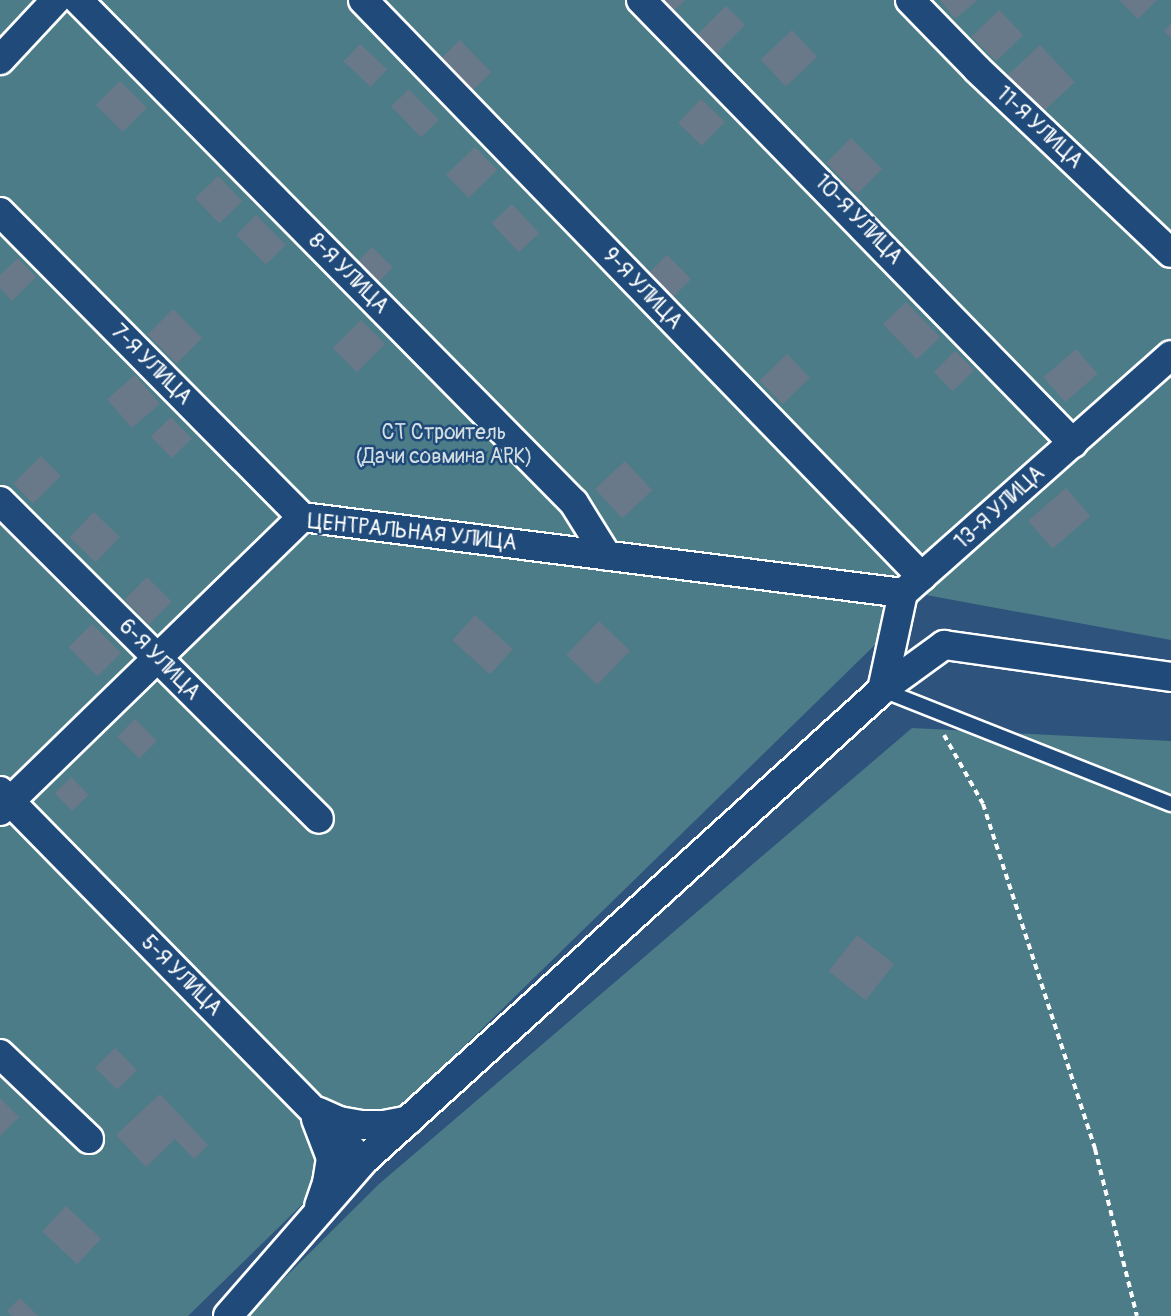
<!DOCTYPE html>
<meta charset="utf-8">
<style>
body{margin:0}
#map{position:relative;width:1171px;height:1316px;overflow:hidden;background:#2e537d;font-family:Pangolin,sans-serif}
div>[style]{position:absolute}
.green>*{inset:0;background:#4b7c88}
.building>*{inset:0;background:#6a7989;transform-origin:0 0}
.path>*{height:4px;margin-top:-2px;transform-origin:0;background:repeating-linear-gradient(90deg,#fff 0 6px,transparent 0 10.5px)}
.roads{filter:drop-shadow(2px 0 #fff) drop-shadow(-2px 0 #fff) drop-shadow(0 2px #fff) drop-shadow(0 -2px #fff)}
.service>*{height:14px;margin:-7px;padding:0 7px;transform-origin:7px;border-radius:7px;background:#1f4a7a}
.minor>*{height:28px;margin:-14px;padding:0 14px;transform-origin:14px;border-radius:14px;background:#1f4a7a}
span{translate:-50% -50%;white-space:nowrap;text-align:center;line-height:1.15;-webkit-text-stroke:5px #1f4a7a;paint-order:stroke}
.street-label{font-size:21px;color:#fff}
.park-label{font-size:21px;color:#d2dee1}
</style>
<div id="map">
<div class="green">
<div style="clip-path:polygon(0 0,1171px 0,1171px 640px,926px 595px,188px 1316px,0 1316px)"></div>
<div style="clip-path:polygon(912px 728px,1171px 741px,1171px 1316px,246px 1316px,379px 1184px)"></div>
</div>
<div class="building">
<div style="clip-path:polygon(648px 0,685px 0,666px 19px)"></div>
<div style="clip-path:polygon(940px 0,978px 0,955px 19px)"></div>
<div style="clip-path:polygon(1119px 0,1157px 0,1138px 19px)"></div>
<div style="left:726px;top:6px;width:27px;height:41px;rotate:45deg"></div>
<div style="left:999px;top:10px;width:35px;height:38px;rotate:46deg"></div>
<div style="clip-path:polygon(1171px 23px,1171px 38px,1164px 31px)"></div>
<div style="left:792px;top:30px;width:37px;height:43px;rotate:47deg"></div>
<div style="left:460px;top:40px;width:45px;height:28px;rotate:46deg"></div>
<div style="left:360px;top:44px;width:37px;height:24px;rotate:43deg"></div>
<div style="left:1040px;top:45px;width:51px;height:44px;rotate:47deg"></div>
<div style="left:120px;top:81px;width:38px;height:34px;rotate:45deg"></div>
<div style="left:409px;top:89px;width:43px;height:25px;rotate:46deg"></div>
<div style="left:701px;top:99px;width:33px;height:33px;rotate:44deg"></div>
<div style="left:851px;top:138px;width:44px;height:35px;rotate:45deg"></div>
<div style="left:475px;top:147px;width:32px;height:40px;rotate:46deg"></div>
<div style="left:218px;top:176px;width:35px;height:32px;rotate:46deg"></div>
<div style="left:512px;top:204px;width:40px;height:28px;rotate:47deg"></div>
<div style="left:256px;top:215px;width:42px;height:28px;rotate:45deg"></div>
<div style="left:372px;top:247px;width:29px;height:23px;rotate:44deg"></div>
<div style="left:667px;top:255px;width:34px;height:34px;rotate:45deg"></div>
<div style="clip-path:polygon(18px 258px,36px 277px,12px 301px,0 288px,0 275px)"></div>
<div style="left:906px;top:302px;width:49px;height:32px;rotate:46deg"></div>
<div style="left:173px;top:309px;width:41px;height:36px;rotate:45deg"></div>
<div style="left:361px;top:320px;width:34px;height:40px;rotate:45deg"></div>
<div style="left:1076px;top:349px;width:33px;height:43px;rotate:49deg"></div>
<div style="left:955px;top:351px;width:27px;height:30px;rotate:45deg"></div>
<div style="left:787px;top:354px;width:33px;height:38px;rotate:46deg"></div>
<div style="left:135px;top:375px;width:38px;height:37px;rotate:49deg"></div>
<div style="left:171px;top:417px;width:30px;height:28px;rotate:46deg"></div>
<div style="left:41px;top:456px;width:28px;height:39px;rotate:45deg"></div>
<div style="left:625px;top:461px;width:40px;height:41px;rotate:47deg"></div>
<div style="left:1066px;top:488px;width:37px;height:50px;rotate:49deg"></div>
<div style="left:94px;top:512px;width:36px;height:35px;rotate:44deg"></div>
<div style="left:147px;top:577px;width:35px;height:32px;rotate:45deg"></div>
<div style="left:475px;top:615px;width:51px;height:34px;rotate:42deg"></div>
<div style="left:599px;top:621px;width:43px;height:47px;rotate:44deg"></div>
<div style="left:92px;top:624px;width:41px;height:33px;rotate:45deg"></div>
<div style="left:135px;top:719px;width:31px;height:25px;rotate:45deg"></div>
<div style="left:71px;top:777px;width:25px;height:23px;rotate:45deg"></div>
<div style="left:857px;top:935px;width:47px;height:46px;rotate:38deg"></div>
<div style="left:115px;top:1048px;width:31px;height:28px;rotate:45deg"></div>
<div style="clip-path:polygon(160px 1094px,208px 1145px,194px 1159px,175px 1139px,146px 1167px,116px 1135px)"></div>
<div style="clip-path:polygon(0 1098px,19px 1117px,0 1136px)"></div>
<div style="left:66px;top:1206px;width:48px;height:35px;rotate:43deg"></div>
<div style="clip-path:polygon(20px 1298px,38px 1316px,12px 1316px,7px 1311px)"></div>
</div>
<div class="path">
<div style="left:944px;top:735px;width:79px;rotate:60.5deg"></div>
<div style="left:983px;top:804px;width:363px;rotate:72deg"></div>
<div style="left:1095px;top:1149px;width:172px;rotate:75.9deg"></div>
</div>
<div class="roads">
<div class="service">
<div style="left:883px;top:690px;width:310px;rotate:21.6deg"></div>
</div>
<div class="minor">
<div style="left:78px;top:0;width:706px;rotate:45.4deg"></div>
<div style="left:574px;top:503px;width:62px;rotate:58.1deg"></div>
<div style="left:363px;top:0;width:803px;rotate:45.91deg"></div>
<div style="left:641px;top:0;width:619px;rotate:45.72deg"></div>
<div style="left:910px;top:0;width:96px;rotate:45.8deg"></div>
<div style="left:977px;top:69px;width:267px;rotate:43.5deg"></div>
<div style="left:0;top:60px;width:82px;rotate:-47deg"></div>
<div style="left:0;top:212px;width:429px;rotate:45.3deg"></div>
<div style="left:0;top:501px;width:450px;rotate:44.9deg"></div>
<div style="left:882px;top:690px;width:99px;rotate:-77.8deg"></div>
<div style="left:903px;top:593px;width:358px;rotate:-41.6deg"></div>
<div style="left:0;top:791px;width:518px;rotate:45.55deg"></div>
<div style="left:0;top:811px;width:421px;rotate:-44.2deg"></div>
<div style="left:302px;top:517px;width:606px;rotate:7.21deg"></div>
<div style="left:0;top:1054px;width:123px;rotate:43.7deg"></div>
<div style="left:319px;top:1112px;width:22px;rotate:24deg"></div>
<div style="left:339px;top:1121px;width:23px;rotate:10deg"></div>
<div style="left:362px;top:1125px;width:22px"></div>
<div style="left:384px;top:1125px;width:25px;rotate:-11deg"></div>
<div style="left:316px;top:1119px;width:42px;rotate:69deg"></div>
<div style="left:331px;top:1158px;width:25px;rotate:99deg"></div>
<div style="left:327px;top:1183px;width:24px;rotate:109deg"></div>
<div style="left:228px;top:1316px;width:206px;rotate:-48.9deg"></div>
<div style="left:363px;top:1161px;width:701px;rotate:-42.22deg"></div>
<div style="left:882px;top:690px;width:77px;rotate:-36deg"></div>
<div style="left:944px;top:645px;width:229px;rotate:8deg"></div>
</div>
</div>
<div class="street-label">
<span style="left:1039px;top:128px;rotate:43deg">11-Я УЛИЦА</span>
<span style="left:858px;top:220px;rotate:46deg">10-Я УЛИЦА</span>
<span style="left:348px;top:274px;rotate:45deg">8-Я УЛИЦА</span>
<span style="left:642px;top:289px;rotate:46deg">9-Я УЛИЦА</span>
<span style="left:151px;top:365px;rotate:45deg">7-Я УЛИЦА</span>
<span style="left:1000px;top:508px;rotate:-42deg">13-Я УЛИЦА</span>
<span style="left:412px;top:533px;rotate:6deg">ЦЕНТРАЛЬНАЯ УЛИЦА</span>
<span style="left:159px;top:660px;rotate:45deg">6-Я УЛИЦА</span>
<span style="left:181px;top:976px;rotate:45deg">5-Я УЛИЦА</span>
</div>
<div class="park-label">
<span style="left:444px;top:445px">СТ Строитель<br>(Дачи совмина АРК)</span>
</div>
</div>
